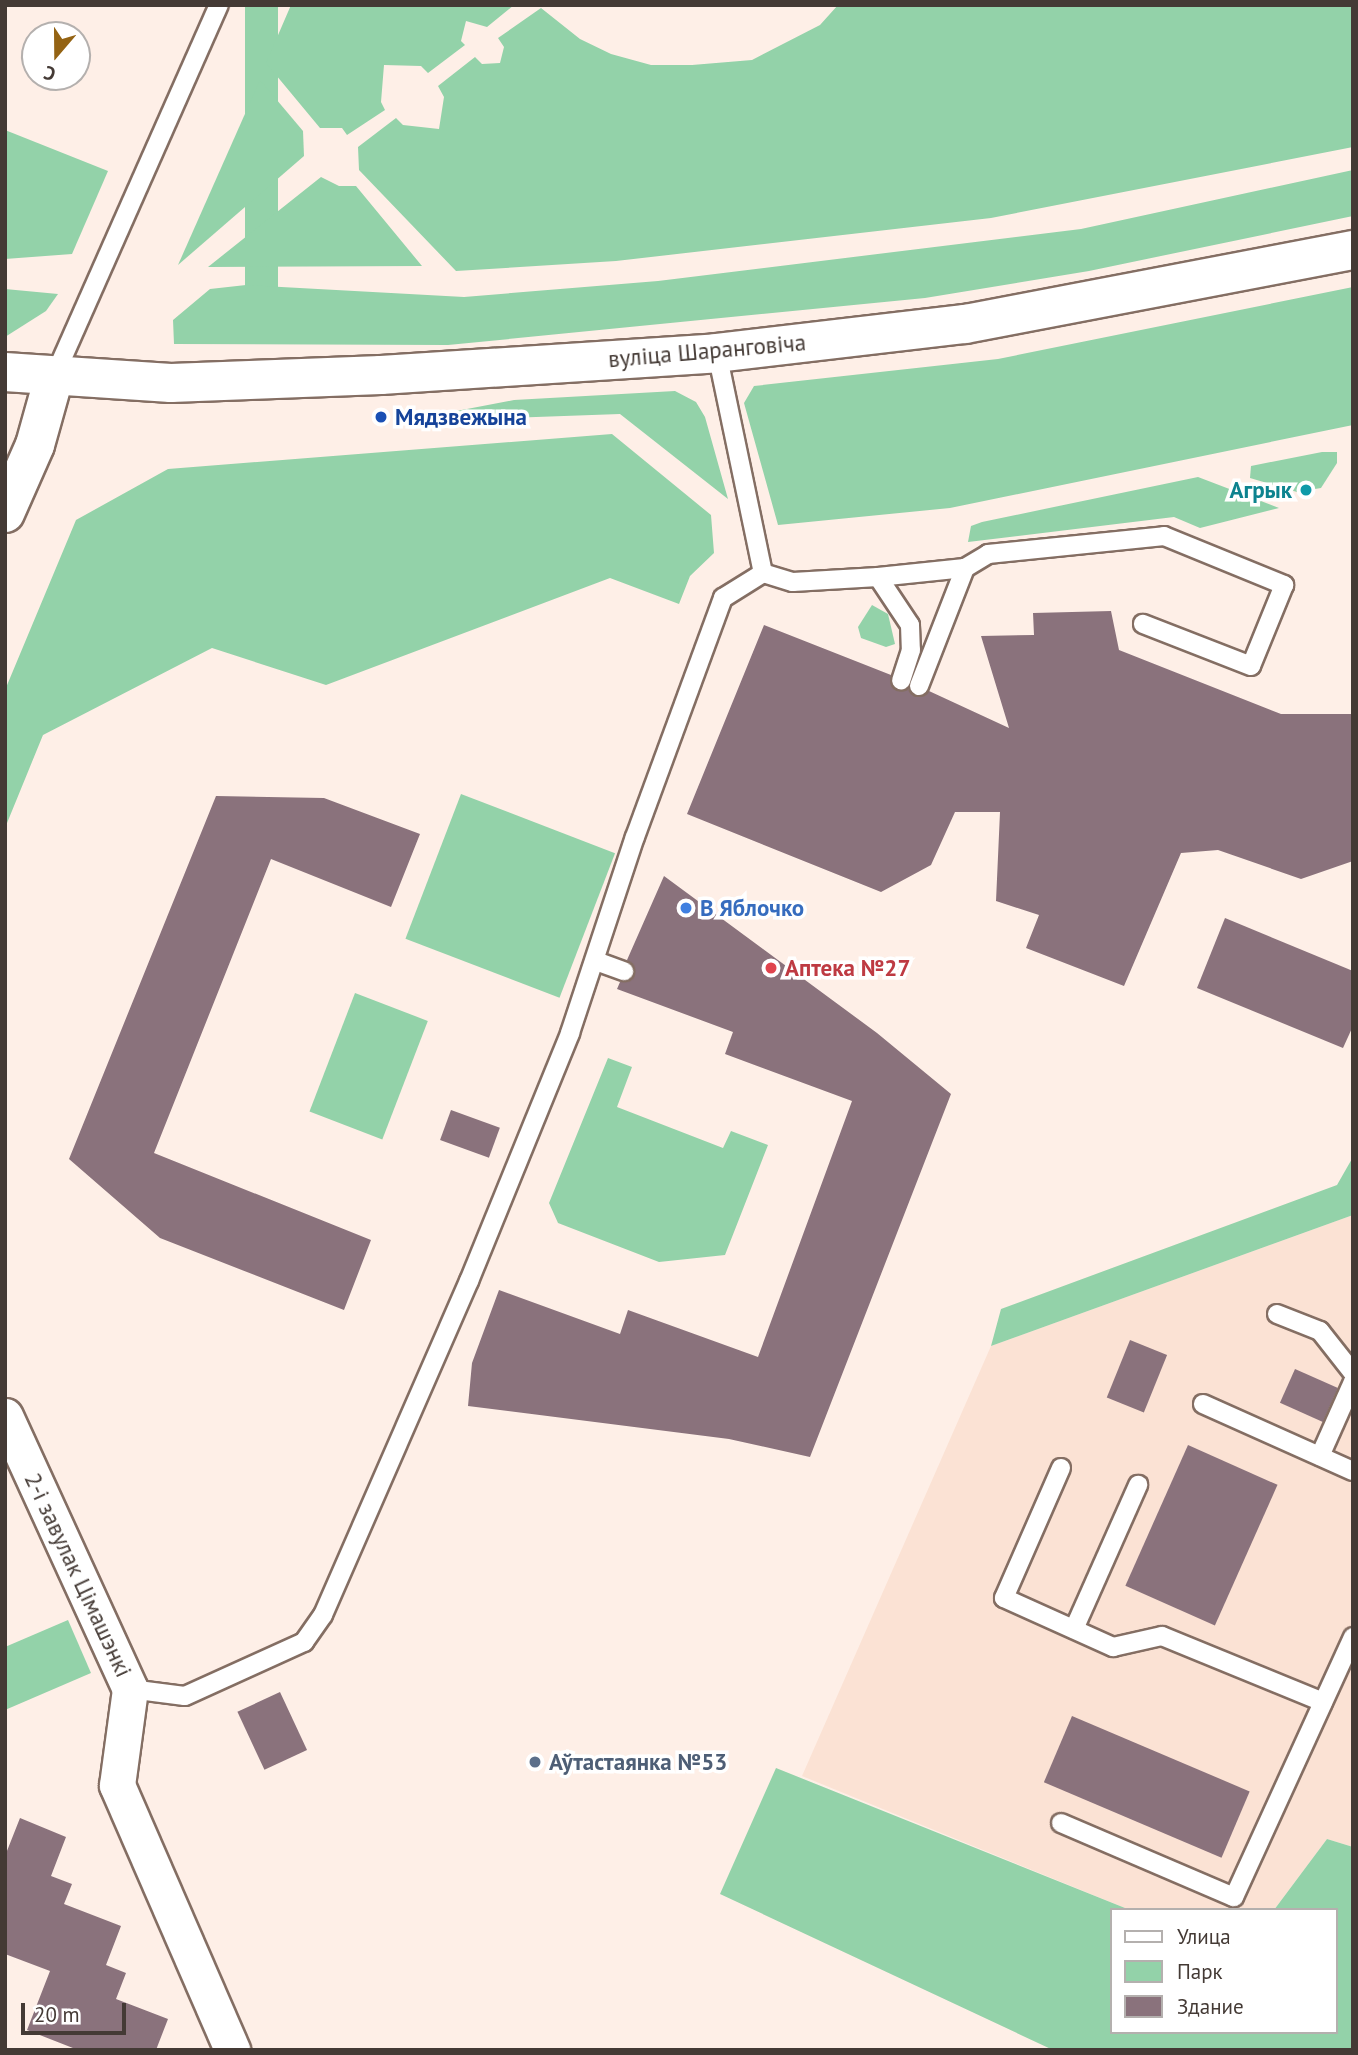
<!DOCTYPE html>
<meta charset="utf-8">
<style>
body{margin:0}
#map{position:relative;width:1358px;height:2055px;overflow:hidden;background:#feefe7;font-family:"PT Sans",sans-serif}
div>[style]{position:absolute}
.built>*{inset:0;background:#fbe2d4}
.green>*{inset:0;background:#93d2a9;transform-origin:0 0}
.building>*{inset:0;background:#8a727c;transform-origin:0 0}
.roads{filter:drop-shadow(2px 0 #846e63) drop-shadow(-2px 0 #846e63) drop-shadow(0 2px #846e63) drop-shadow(0 -2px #846e63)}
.lane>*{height:18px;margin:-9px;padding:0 9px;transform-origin:9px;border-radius:9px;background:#fff}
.street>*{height:35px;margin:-17.5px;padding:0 17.5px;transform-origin:17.5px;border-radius:17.5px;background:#fff}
.secondary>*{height:38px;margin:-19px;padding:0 19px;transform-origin:19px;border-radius:19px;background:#fff}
.dots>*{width:19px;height:19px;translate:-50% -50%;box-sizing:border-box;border:4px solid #fff;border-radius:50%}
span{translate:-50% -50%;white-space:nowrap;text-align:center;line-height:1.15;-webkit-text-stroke:7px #fff;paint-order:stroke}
.street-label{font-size:23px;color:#443a35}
.transit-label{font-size:23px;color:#164399;font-weight:700}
.left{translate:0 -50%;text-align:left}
.culture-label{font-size:23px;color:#0d838f;font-weight:700}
.right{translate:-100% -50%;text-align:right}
.shop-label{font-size:23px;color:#366cbe;font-weight:700}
.health-label{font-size:23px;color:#be3a42;font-weight:700}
.service-label{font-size:23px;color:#4e5e75;font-weight:700}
.frame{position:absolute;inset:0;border:7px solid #443a35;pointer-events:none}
.legend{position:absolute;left:1110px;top:1908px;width:228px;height:126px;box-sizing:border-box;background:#fff;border:2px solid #b4b0ae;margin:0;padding:9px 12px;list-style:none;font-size:21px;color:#443a35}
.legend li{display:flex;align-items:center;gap:14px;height:35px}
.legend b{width:35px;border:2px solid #b4b0ae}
.north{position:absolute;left:21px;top:21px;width:70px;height:70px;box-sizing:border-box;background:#fff;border:2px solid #b4b0ae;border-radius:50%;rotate:200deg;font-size:19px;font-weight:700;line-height:28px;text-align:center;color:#443a35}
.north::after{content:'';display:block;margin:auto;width:24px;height:32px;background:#946313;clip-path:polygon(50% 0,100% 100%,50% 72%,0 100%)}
.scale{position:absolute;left:21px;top:2003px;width:105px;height:32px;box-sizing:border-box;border:4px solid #443a35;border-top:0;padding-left:9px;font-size:21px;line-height:24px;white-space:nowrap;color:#443a35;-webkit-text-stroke:5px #fff;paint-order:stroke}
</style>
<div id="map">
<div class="built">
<div style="clip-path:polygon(1353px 1215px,1353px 1847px,1327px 1839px,1274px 1910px,1130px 1910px,802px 1776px,991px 1346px)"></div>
</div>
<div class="green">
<div style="left:245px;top:5px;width:33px;height:285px"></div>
<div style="clip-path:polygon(291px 5px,514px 5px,487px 27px,466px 21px,461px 41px,465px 45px,428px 73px,421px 66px,384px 65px,381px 102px,385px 110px,347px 135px,342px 128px,320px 128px,266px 63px)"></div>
<div style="clip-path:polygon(838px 5px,1353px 5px,1353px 147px,991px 218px,616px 261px,456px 271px,359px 170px,358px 147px,396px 118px,403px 125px,439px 129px,444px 97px,438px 86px,475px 57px,482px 64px,500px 63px,504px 47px,498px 38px,541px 8px,580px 39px,611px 54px,651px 65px,692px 65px,752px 60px,820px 25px)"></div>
<div style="clip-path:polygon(260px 80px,303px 131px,304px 156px,178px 265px)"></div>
<div style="clip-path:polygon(5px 130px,108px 171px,72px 254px,5px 259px)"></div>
<div style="clip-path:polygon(1353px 170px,1353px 216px,1089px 271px,925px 298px,448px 345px,174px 344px,173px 320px,210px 289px,246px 285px,464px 297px,658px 281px,1081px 229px)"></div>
<div style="clip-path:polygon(321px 177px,339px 186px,356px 186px,422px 266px,208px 267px)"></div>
<div style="clip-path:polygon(1353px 287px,1353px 425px,950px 508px,778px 525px,744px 403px,754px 386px,998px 359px)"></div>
<div style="clip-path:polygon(5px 289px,58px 294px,46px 311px,5px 337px)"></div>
<div style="clip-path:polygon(675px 391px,696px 402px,705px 417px,728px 499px,620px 414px,422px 421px,420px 418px,514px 400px)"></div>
<div style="clip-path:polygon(612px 434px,711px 515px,714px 553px,690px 576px,679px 604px,610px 578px,326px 685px,212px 648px,43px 735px,5px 828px,5px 690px,76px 520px,168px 469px)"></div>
<div style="clip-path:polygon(1322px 452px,1337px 452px,1337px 463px,1321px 488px,1297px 492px,1250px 478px,1251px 466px)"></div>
<div style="clip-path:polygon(1198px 477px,1279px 508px,1200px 528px,1174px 517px,968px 542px,971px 526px,982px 522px)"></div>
<div style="clip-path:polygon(872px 605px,888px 614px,895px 644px,886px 647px,861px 638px,858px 627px)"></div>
<div style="left:461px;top:794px;width:165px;height:155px;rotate:21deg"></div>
<div style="left:355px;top:993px;width:78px;height:127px;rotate:21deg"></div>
<div style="clip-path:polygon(608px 1058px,632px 1067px,617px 1107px,723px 1148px,731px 1131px,768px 1145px,725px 1255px,659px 1262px,558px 1223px,549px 1203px)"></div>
<div style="clip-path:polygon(1353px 1157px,1353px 1215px,991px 1346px,1001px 1309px,1337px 1185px)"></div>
<div style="clip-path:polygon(68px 1620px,91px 1673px,5px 1710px,5px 1647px)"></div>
<div style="clip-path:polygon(776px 1768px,1130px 1910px,1111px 1910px,1111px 2032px,1335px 2032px,1335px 1910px,1274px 1910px,1327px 1839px,1353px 1847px,1353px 2050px,1053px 2050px,720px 1894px)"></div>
</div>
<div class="building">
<div style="clip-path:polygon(1111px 611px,1119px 650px,1281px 714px,1353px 714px,1353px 861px,1301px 879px,1218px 850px,1181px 853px,1124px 986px,1026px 948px,1039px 915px,996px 901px,1000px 812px,955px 812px,931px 865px,881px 892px,687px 814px,764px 625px,891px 675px,897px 690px,908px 689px,920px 697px,929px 691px,1009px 728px,981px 636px,1034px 635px,1033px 613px)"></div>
<div style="clip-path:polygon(216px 796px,324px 798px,420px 834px,391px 907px,271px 859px,154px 1153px,371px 1240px,344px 1310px,160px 1238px,69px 1159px)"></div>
<div style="clip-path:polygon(664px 876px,877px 1033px,951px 1094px,810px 1457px,729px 1439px,468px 1406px,472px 1363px,499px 1290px,620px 1334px,628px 1310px,758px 1357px,852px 1101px,725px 1054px,733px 1032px,617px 989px,620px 982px,634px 975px,627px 960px)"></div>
<div style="clip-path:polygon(1225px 918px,1353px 971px,1353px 1026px,1343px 1048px,1197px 988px)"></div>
<div style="left:451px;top:1110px;width:52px;height:32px;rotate:20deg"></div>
<div style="left:1130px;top:1340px;width:40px;height:62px;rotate:22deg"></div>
<div style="left:1295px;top:1369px;width:47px;height:37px;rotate:24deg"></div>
<div style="left:1188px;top:1445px;width:98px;height:154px;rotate:24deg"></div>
<div style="left:280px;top:1692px;width:64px;height:47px;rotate:65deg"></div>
<div style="left:1072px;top:1716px;width:193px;height:72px;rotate:23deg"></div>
<div style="clip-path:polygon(20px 1818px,66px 1837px,51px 1876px,72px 1884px,64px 1904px,121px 1926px,106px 1965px,126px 1973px,116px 1999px,168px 2019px,156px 2050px,78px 2050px,27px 2030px,50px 1971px,5px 1954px,5px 1856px)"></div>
</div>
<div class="roads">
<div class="lane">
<div style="left:717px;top:353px;width:225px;rotate:78.2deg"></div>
<div style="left:54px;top:377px;width:407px;rotate:-66.1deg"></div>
<div style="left:878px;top:577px;width:58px;rotate:56.3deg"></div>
<div style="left:910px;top:625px;width:25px;rotate:88deg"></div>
<div style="left:911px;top:650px;width:32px;rotate:108deg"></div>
<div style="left:919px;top:686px;width:127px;rotate:-68.7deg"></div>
<div style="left:596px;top:961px;width:30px;rotate:20deg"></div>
<div style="left:1277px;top:1314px;width:46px;rotate:21.6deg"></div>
<div style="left:1320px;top:1331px;width:53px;rotate:51.8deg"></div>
<div style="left:1203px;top:1404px;width:164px;rotate:24.1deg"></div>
<div style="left:1320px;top:1456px;width:81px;rotate:-66deg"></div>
<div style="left:1061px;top:1468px;width:142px;rotate:113.7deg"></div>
<div style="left:1004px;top:1598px;width:120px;rotate:24.2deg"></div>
<div style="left:1113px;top:1647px;width:50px;rotate:-12.7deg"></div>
<div style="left:1162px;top:1636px;width:174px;rotate:22.3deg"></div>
<div style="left:1074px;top:1629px;width:158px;rotate:-66deg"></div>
<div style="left:130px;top:1689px;width:55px;rotate:7.3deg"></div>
<div style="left:185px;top:1696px;width:131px;rotate:-24.4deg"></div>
<div style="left:304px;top:1642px;width:33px;rotate:-55deg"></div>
<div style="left:323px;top:1615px;width:365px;rotate:-66.4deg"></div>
<div style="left:469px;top:1281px;width:268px;rotate:-67.8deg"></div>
<div style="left:570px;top:1033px;width:206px;rotate:-71.7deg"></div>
<div style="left:635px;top:837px;width:255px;rotate:-69.8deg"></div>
<div style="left:723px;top:598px;width:47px;rotate:-32deg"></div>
<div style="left:763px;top:573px;width:31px;rotate:17deg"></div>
<div style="left:793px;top:582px;width:85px;rotate:-3.4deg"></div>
<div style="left:878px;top:577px;width:87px;rotate:-5.9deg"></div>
<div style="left:965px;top:568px;width:27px;rotate:-31deg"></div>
<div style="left:988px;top:554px;width:177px;rotate:-5.8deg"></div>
<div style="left:1164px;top:536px;width:130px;rotate:22.2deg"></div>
<div style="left:1284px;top:585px;width:87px;rotate:112.2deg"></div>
<div style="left:1251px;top:666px;width:116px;rotate:-158.7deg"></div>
<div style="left:1061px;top:1823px;width:188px;rotate:23.2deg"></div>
<div style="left:1234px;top:1897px;width:286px;rotate:-65.4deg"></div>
</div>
<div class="street">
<div style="left:5px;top:1416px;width:300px;rotate:65.4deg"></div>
<div style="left:130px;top:1689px;width:97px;rotate:97.7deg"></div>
<div style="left:117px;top:1785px;width:289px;rotate:66.5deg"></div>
</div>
<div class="secondary">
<div style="left:5px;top:372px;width:166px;rotate:3.8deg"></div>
<div style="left:171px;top:383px;width:210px;rotate:-2.2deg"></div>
<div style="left:381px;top:375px;width:337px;rotate:-3.7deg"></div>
<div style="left:717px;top:353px;width:250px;rotate:-6.7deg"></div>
<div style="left:965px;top:324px;width:395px;rotate:-10.8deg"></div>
<div style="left:5px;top:513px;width:74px;rotate:-66.2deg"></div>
<div style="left:35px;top:445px;width:71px;rotate:-74.4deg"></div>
</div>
</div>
<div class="dots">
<div style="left:381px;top:417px;background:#1a4fb4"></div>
<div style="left:1306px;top:490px;background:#0f9aa8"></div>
<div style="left:686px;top:908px;background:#3f7fe0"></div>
<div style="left:771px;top:968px;background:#e0444e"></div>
<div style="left:535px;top:1762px;background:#5c6f8a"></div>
</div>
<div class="street-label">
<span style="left:707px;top:351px;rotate:-5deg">вуліца Шаранговіча</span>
<span style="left:78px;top:1575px;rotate:65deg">2-і завулак Цімашэнкі</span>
</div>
<div class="transit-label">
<span class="left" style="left:395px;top:417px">Мядзвежына</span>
</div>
<div class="culture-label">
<span class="right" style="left:1292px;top:490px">Агрык</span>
</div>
<div class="shop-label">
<span class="left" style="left:700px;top:908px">В Яблочко</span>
</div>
<div class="health-label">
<span class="left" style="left:785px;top:968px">Аптека №27</span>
</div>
<div class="service-label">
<span class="left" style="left:549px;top:1762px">Аўтастаянка №53</span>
</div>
<div class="frame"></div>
<ul class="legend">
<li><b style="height:9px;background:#fff"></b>Улица</li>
<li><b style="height:19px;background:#93d2a9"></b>Парк</li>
<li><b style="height:19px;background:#8a727c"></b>Здание</li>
</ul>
<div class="north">С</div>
<div class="scale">20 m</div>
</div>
